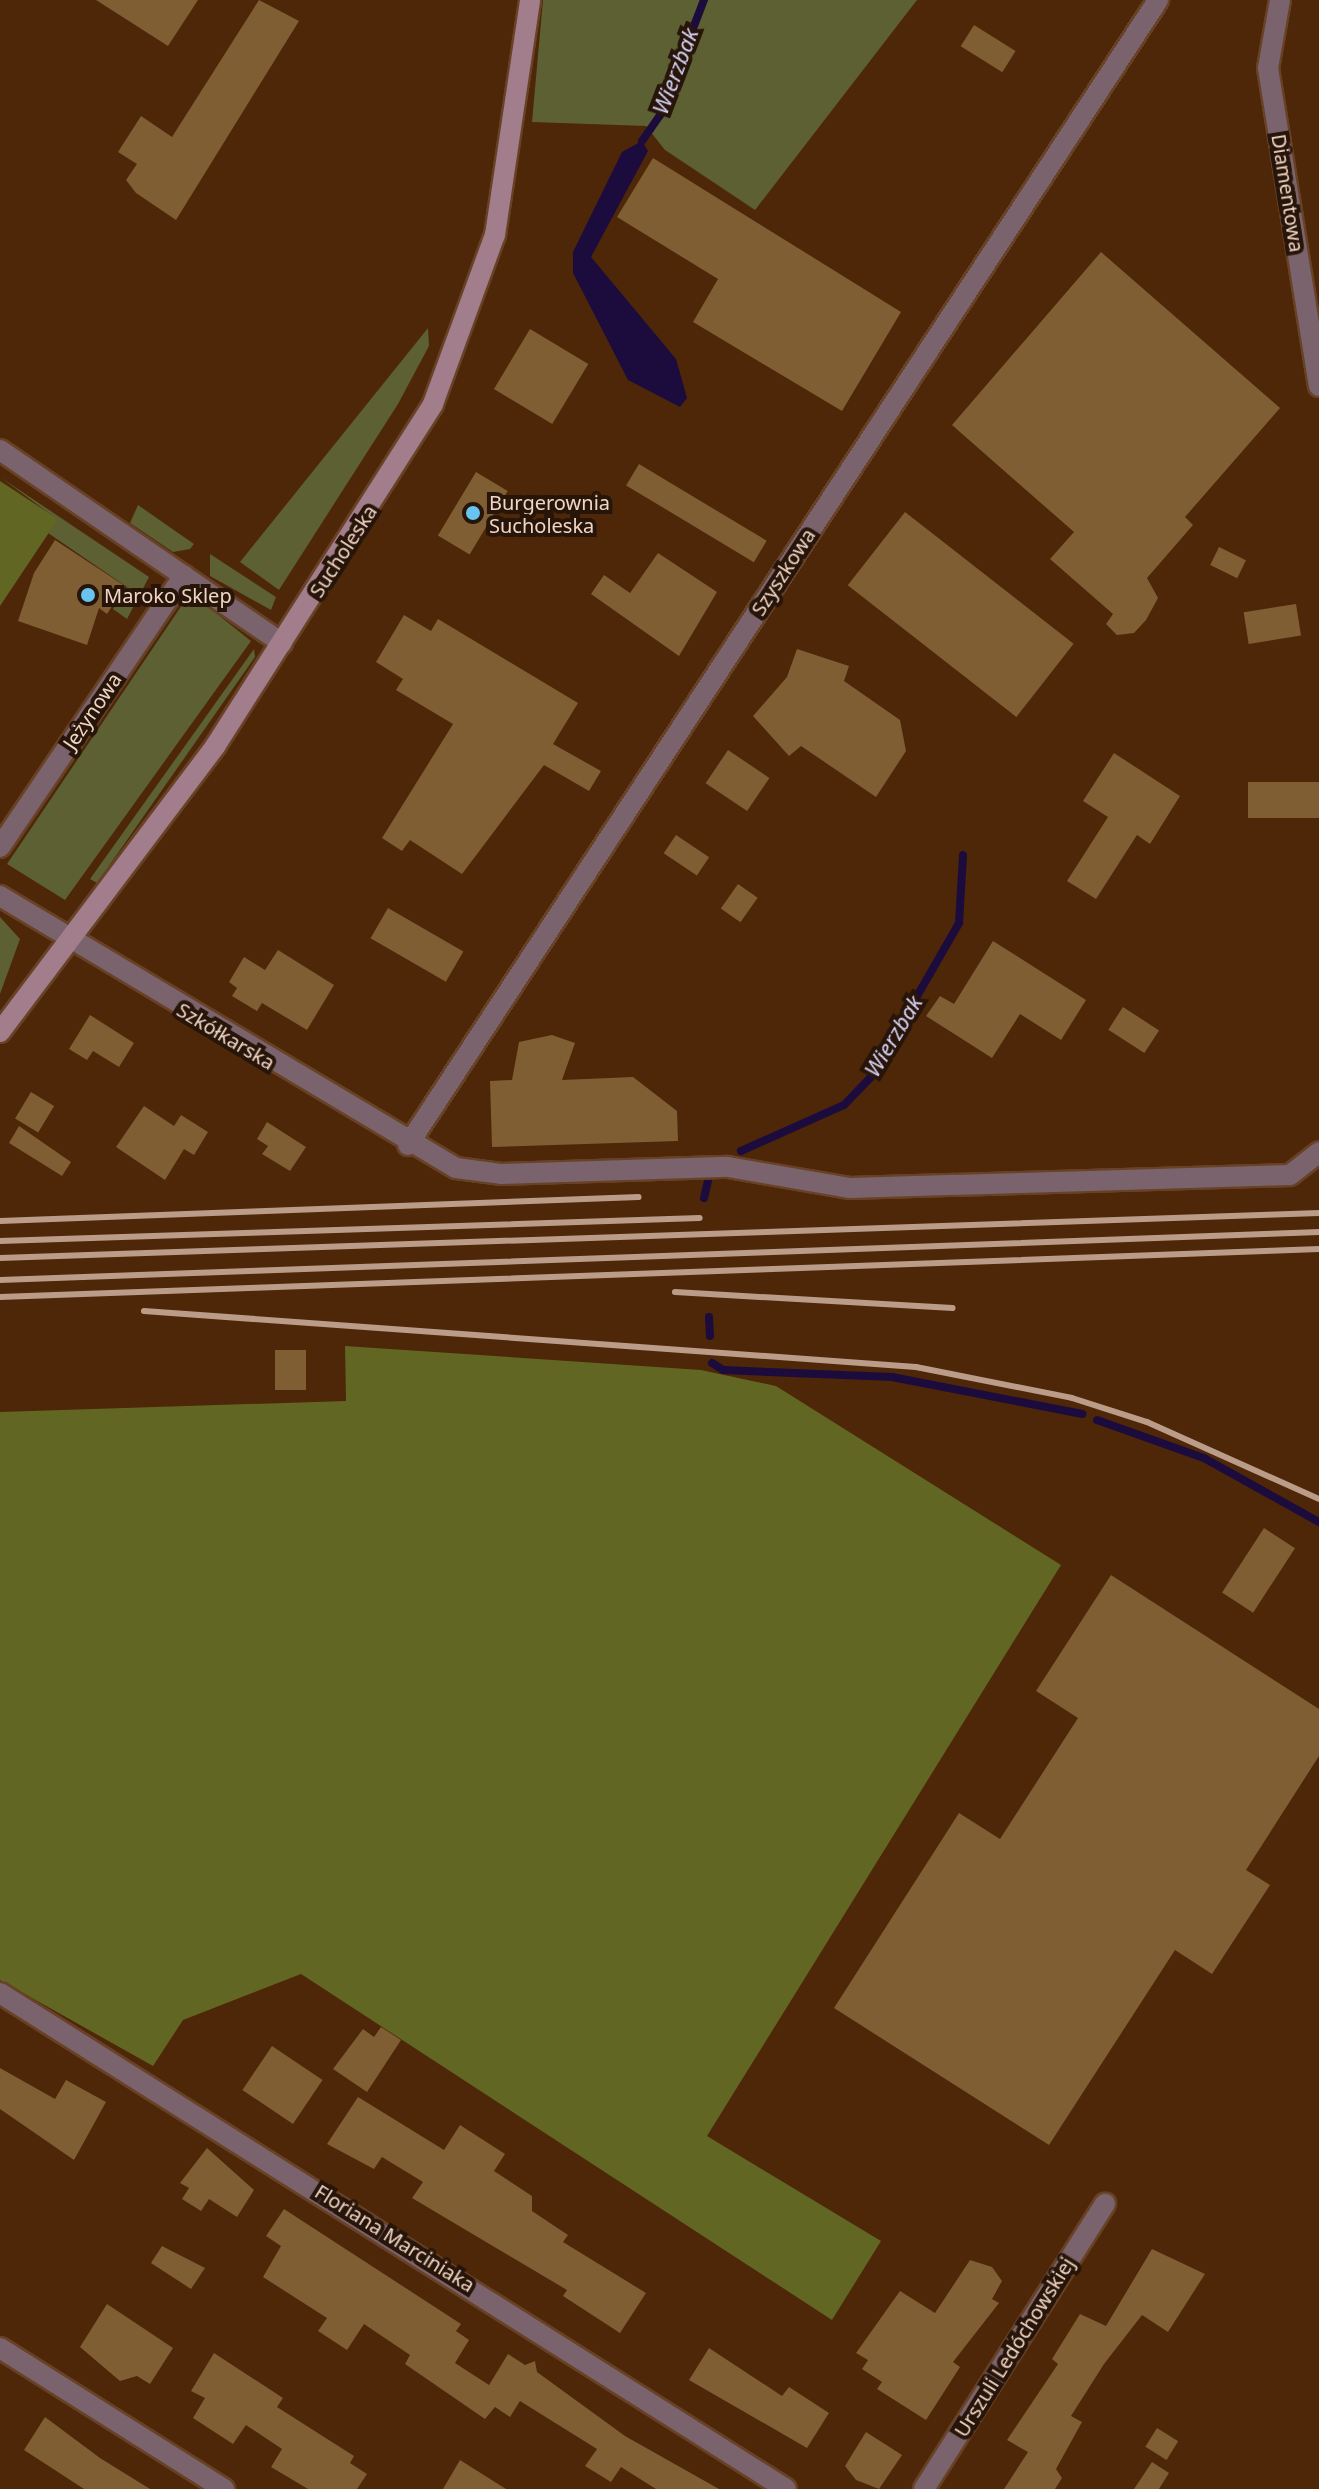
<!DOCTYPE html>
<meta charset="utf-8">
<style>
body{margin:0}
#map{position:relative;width:1319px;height:2489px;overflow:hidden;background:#4e2608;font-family:"Noto Sans",sans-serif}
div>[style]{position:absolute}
.green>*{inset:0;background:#5c6032}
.forest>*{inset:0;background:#626623}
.water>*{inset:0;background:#1c0c3e}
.stream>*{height:8px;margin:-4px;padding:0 4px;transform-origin:4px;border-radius:4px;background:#1c0c3e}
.building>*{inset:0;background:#7f5e34;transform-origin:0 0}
.roads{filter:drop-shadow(2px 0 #684226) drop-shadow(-2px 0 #684226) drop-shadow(0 2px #684226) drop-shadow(0 -2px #684226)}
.street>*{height:20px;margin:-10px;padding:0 10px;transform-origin:10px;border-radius:10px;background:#7a636c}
.secondary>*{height:20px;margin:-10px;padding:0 10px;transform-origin:10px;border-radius:10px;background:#a27d8c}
.rail>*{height:6px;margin:-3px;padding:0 3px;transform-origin:3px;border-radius:3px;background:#bb9c88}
.dots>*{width:22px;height:22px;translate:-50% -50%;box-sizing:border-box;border:4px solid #271509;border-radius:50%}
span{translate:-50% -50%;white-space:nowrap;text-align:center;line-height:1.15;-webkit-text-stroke:8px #271509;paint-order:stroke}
.street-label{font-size:20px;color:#f0d5c6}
.poi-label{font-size:20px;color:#f0d5c6}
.left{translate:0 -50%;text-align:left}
.water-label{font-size:22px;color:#d5d0f2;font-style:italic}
</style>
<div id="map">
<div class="green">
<div style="clip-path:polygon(543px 0,917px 0,755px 210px,665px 150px,646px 126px,532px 122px)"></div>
<div style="clip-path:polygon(428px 328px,429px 346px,398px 404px,279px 590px,240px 562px)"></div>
<div style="clip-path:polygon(0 477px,149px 577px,127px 619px,113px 609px,127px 587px,48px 533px,57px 519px)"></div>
<div style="clip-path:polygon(138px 505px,194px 544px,190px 549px,173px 552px,130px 523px)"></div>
<div style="clip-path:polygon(210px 554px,276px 597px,271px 610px,210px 576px)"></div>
<div style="clip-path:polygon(184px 602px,202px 602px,251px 641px,65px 900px,7px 864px)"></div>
<div style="clip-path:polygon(254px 649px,255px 657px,97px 883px,90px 879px)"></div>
<div style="clip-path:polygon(0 917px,20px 939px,0 994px)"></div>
</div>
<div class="forest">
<div style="clip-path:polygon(0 481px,58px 519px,0 606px)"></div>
<div style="clip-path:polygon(345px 1346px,701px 1370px,776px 1386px,1061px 1565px,707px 2136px,881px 2241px,832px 2320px,301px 1974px,183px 2020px,153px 2066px,0 1980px,0 1412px,346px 1401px)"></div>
</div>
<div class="water">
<div style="clip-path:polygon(642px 141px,648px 151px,591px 257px,676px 359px,687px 398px,680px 407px,628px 380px,573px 273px,573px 252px,622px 152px)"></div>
</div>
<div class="stream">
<div style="left:642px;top:141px;width:32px;rotate:-55deg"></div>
<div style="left:660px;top:115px;width:123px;rotate:-69.1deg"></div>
<div style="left:741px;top:1151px;width:113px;rotate:-24.1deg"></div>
<div style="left:844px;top:1105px;width:37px;rotate:-46deg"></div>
<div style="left:870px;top:1078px;width:179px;rotate:-60.1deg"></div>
<div style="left:959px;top:923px;width:68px;rotate:-86.6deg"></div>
<div style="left:704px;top:1198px;width:23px;rotate:-77deg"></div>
<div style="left:709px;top:1317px;width:19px;rotate:87deg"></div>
<div style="left:712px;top:1363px;width:13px;rotate:32deg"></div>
<div style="left:723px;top:1370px;width:169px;rotate:2.4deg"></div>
<div style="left:892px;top:1377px;width:194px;rotate:11deg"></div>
<div style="left:1097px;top:1420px;width:114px;rotate:19.6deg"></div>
<div style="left:1204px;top:1458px;width:132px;rotate:29.1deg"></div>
</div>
<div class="building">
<div style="clip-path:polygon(96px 0,198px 0,168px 46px)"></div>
<div style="clip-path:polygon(259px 0,299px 21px,176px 220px,136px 193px,126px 180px,137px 164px,118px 152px,141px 116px,172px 137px)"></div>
<div style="left:974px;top:25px;width:49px;height:25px;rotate:32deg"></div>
<div style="clip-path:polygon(653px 158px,901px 312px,842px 411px,693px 322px,718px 279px,617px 217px)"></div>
<div style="clip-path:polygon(1101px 252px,1280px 408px,1185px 517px,1193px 525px,1147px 578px,1158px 598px,1146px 620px,1134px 633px,1117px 635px,1106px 624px,1113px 614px,1050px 559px,1074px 532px,952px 425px)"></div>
<div style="left:530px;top:329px;width:68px;height:70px;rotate:31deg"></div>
<div style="left:639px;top:464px;width:149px;height:25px;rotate:31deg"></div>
<div style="left:476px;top:472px;width:37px;height:74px;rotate:31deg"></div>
<div style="left:905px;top:512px;width:214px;height:93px;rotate:38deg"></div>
<div style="clip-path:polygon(55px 540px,125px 586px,107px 614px,99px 608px,87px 645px,18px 621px,34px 573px)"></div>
<div style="left:1219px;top:547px;width:30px;height:20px;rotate:26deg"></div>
<div style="clip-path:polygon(658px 553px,717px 592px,679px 656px,591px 594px,604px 575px,630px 593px)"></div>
<div style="left:1296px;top:604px;width:32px;height:53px;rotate:81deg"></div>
<div style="clip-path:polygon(404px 615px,431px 631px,438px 619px,578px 703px,553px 744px,601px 771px,589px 791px,544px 765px,462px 874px,410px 840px,402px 851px,382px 838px,453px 724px,396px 690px,403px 679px,376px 662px)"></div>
<div style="clip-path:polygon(797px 649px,849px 666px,844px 681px,900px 720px,906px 751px,876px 797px,801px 746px,789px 756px,753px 716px,787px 677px)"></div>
<div style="left:728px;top:750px;width:50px;height:40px;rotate:34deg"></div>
<div style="clip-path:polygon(1114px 753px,1180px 796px,1150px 844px,1137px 835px,1096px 899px,1067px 881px,1108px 817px,1083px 801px)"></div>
<div style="left:1319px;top:782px;width:36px;height:71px;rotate:90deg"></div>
<div style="left:676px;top:835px;width:40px;height:22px;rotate:34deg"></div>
<div style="left:738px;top:884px;width:24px;height:30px;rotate:35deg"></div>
<div style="left:388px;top:908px;width:87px;height:35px;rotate:30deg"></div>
<div style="clip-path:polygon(993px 941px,1086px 1000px,1061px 1040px,1020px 1014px,992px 1058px,926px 1016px,940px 996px,954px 1004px)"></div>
<div style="clip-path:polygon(278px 950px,334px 985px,307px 1030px,262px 1003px,257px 1011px,232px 996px,237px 988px,229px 982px,244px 957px,265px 970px)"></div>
<div style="left:1123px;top:1007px;width:43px;height:27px;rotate:33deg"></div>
<div style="clip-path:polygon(90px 1015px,134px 1043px,119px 1067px,93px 1051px,87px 1060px,69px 1049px)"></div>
<div style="clip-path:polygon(552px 1035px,575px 1043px,562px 1080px,633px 1077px,677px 1111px,678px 1141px,492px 1147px,490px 1081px,512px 1080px,519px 1042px)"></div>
<div style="left:31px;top:1092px;width:27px;height:31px;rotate:31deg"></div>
<div style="clip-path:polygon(144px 1106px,174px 1126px,181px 1115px,208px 1132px,194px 1155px,184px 1149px,165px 1180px,116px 1147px)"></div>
<div style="clip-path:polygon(267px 1122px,306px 1147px,290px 1171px,262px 1154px,268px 1146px,257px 1139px)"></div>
<div style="clip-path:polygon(19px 1126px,71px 1162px,62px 1176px,9px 1143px)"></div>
<div style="left:275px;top:1350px;width:31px;height:40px"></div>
<div style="left:1264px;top:1528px;width:37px;height:77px;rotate:33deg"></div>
<div style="clip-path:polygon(1111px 1575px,1319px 1709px,1319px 1756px,1246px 1870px,1270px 1885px,1212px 1974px,1175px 1950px,1049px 2145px,834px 2008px,959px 1813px,1000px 1839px,1078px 1718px,1036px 1691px)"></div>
<div style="clip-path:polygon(381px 2027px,401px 2040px,367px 2092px,333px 2069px,363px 2029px,374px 2037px)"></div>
<div style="left:272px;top:2046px;width:61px;height:53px;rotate:34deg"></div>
<div style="clip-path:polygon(0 2068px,55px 2099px,66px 2080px,106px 2102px,74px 2160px,0 2109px)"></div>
<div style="clip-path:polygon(358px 2097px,444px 2150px,460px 2125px,505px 2154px,494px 2171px,532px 2196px,532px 2211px,568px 2235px,563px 2242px,646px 2293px,620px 2333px,563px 2296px,567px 2290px,412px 2198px,423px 2182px,382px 2157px,374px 2169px,327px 2144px)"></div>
<div style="clip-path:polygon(207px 2148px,254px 2190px,237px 2217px,209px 2199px,201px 2211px,182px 2199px,189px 2188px,180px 2183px)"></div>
<div style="clip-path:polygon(284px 2209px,461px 2324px,456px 2331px,469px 2340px,455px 2363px,489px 2385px,508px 2354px,525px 2365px,535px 2361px,537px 2372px,625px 2436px,719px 2489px,656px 2489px,621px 2467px,611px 2482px,585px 2466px,597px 2449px,520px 2401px,510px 2417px,495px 2407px,485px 2419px,405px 2364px,410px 2355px,364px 2324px,347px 2350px,318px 2331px,327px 2318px,263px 2277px,281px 2246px,266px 2236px)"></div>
<div style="clip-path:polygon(162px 2246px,205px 2268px,191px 2289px,151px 2263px)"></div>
<div style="clip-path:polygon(1152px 2249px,1205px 2274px,1168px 2332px,1142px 2315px,1104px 2364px,1071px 2416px,1082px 2422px,1056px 2469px,1062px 2478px,1055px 2489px,1004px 2489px,1028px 2452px,1007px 2440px,1058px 2364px,1052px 2359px,1080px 2314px,1106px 2326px)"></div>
<div style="clip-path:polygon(970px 2260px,992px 2267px,1002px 2281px,992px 2299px,999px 2303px,953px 2362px,960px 2367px,926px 2420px,877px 2389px,882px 2382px,862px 2369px,868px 2360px,856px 2353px,900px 2291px,935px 2313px)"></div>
<div style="clip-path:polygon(107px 2304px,173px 2348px,150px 2384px,137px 2376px,120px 2381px,80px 2347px)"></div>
<div style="clip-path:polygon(709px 2348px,782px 2396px,789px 2387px,829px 2413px,807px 2448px,689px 2380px)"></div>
<div style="clip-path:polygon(214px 2353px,283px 2398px,277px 2407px,354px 2456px,350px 2463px,367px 2474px,357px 2489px,308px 2489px,271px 2467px,282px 2449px,246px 2425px,233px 2444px,193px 2418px,205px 2398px,191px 2391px)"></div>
<div style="clip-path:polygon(45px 2417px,100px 2458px,150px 2489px,84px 2489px,24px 2450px)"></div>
<div style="left:1157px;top:2428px;width:25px;height:22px;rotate:32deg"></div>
<div style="clip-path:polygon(866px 2432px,902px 2455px,879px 2489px,856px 2480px,845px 2466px)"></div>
<div style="clip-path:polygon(460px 2460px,506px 2489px,443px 2489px)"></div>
<div style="clip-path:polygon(1152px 2462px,1169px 2473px,1159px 2489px,1134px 2489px)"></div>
</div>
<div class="roads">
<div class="street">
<div style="left:1280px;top:0;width:69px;rotate:100deg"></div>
<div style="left:1268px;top:68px;width:322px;rotate:80.9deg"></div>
<div style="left:0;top:450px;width:342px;rotate:34.4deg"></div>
<div style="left:0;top:847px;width:328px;rotate:-55.9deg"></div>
<div style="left:0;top:896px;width:531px;rotate:30.82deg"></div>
<div style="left:456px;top:1168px;width:45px;rotate:7.6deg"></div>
<div style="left:501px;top:1174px;width:227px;rotate:-1.8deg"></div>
<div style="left:728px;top:1167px;width:124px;rotate:9.8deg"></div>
<div style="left:850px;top:1188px;width:440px;rotate:-1.7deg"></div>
<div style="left:1290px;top:1175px;width:37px;rotate:-38deg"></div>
<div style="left:408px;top:1145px;width:1369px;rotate:-56.77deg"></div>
<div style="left:0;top:1993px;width:929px;rotate:32.25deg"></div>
<div style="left:0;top:2348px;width:265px;rotate:32.2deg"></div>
<div style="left:924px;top:2489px;width:338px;rotate:-57.6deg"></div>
</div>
<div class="secondary">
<div style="left:0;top:1032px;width:359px;rotate:-53deg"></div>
<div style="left:216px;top:745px;width:404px;rotate:-57.5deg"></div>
<div style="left:433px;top:404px;width:180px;rotate:-69.9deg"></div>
<div style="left:495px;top:235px;width:238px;rotate:-81.5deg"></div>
</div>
</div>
<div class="rail">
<div style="left:0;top:1221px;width:639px;rotate:-2.15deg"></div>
<div style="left:0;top:1241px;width:700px;rotate:-1.88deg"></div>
<div style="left:0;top:1258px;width:1320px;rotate:-1.95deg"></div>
<div style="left:0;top:1280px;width:1320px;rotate:-2.08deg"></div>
<div style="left:675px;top:1292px;width:278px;rotate:3.3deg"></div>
<div style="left:0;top:1297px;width:1320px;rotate:-2.08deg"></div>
<div style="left:144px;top:1311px;width:774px;rotate:4.15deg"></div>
<div style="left:916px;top:1367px;width:159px;rotate:11.2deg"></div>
<div style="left:1072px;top:1398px;width:79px;rotate:17.7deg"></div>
<div style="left:1147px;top:1422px;width:188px;rotate:24.1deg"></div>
</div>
<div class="dots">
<div style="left:473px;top:513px;background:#69c3f1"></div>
<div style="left:88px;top:595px;background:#69c3f1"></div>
</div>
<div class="street-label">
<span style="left:1288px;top:193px;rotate:81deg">Diamentowa</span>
<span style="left:343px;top:551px;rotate:-57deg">Sucholeska</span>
<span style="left:783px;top:572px;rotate:-57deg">Szyszkowa</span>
<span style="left:92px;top:711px;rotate:-56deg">Jeżynowa</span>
<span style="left:226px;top:1036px;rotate:31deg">Szkółkarska</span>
<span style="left:395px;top:2238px;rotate:32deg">Floriana Marciniaka</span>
<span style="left:1014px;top:2347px;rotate:-58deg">Urszuli Ledóchowskiej</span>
</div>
<div class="poi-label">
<span class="left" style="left:489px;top:514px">Burgerownia<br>Sucholeska</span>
<span class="left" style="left:104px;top:595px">Maroko Sklep</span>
</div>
<div class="water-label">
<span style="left:675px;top:71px;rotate:-69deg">Wierzbak</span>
<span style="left:893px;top:1036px;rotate:-59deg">Wierzbak</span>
</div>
</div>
